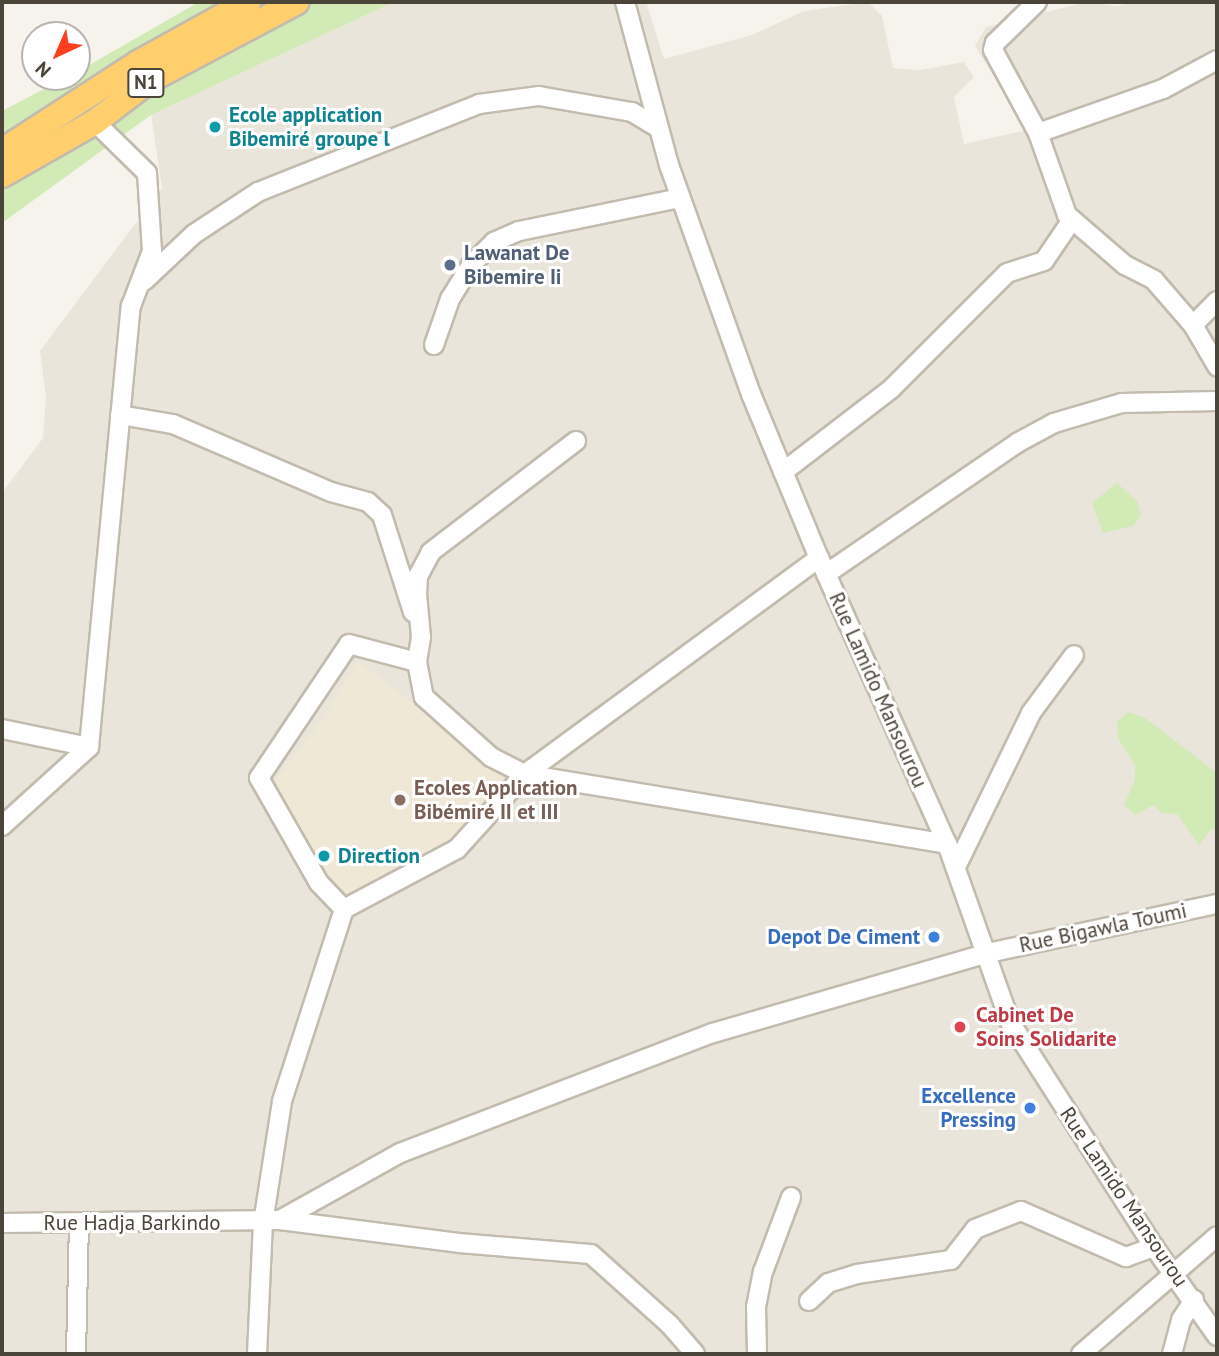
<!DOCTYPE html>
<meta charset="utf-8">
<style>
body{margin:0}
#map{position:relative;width:1219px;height:1356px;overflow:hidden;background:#f6f3ec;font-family:"PT Sans",sans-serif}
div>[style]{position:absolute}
.residential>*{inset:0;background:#eae5da}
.education>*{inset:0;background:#efe8d6}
.green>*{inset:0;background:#d2eab5}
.roads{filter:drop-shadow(2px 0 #c2bbae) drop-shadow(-2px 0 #c2bbae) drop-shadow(0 2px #c2bbae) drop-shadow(0 -2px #c2bbae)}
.minor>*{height:18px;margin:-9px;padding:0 9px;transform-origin:9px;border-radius:9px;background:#fff}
.highway>*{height:24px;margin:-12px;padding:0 12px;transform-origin:12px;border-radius:12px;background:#ffcf6e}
.dots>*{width:19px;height:19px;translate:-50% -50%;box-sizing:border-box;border:4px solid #fff;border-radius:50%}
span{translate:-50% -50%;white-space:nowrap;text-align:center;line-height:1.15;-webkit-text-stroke:6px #fff;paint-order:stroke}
.shield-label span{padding:2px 5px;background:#fff;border:2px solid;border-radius:5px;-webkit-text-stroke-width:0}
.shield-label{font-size:19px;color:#4b4439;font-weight:700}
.culture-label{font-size:21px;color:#0d838f;font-weight:700}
.left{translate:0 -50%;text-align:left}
.service-label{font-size:21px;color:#4e5e75;font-weight:700}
.street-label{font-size:21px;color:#4b4439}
.education-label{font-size:21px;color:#785e54;font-weight:700}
.shop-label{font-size:21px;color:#366cbe;font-weight:700}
.right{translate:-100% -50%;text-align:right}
.health-label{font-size:21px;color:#be3a42;font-weight:700}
.frame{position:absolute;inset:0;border:4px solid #4b4439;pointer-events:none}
.north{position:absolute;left:21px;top:21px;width:70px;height:70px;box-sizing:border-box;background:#fff;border:2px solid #b7b4b0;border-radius:50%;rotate:224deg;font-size:19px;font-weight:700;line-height:28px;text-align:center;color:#4b4439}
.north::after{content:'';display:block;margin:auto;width:24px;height:32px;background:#fc3f1d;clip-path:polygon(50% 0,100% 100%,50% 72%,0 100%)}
</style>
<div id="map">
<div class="residential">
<div style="clip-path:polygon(394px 2px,646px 2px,664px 59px,752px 35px,804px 11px,868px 2px,882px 16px,893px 68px,920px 70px,964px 62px,974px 77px,954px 97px,964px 144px,1027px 130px,975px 46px,986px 27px,1087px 2px,1116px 6px,1135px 2px,1217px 2px,1217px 1354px,2px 1354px,2px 493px,43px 438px,46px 398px,40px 351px,162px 188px,151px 115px)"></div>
</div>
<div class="education">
<div style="clip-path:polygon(358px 660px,511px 782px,454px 844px,365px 897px,329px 895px,265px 793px,322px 720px)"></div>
</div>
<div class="green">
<div style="clip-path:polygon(199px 2px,394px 2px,151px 115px,2px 223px,2px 111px,67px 77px,77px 77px,77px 72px)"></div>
<div style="clip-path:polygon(1117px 483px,1137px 501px,1141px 516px,1133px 526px,1103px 533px,1092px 503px)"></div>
<div style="clip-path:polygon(1129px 712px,1145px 718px,1217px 773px,1217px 830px,1211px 829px,1199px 845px,1177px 814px,1162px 813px,1153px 805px,1136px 815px,1124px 805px,1135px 780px,1135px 765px,1118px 739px,1117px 721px)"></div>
</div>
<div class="roads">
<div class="minor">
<div style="left:625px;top:2px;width:169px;rotate:74.9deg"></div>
<div style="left:669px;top:165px;width:243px;rotate:70.3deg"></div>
<div style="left:751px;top:394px;width:178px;rotate:67.5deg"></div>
<div style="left:819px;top:558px;width:313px;rotate:65.9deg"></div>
<div style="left:947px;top:844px;width:189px;rotate:70.5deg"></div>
<div style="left:1010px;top:1022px;width:267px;rotate:57.4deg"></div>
<div style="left:1154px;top:1247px;width:109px;rotate:54.7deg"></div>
<div style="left:1037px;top:2px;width:59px;rotate:135.7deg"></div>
<div style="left:995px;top:43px;width:7px;rotate:106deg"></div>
<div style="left:993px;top:50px;width:94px;rotate:61.5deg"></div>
<div style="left:1038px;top:133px;width:87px;rotate:70.5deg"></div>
<div style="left:1067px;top:215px;width:77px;rotate:40.8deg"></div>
<div style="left:1125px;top:265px;width:33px;rotate:27deg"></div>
<div style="left:1154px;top:280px;width:60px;rotate:49.1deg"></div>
<div style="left:1193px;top:325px;width:48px;rotate:59.7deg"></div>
<div style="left:1038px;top:133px;width:133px;rotate:-19.4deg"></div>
<div style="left:1163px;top:89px;width:61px;rotate:-28.2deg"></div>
<div style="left:144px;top:281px;width:69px;rotate:-43.2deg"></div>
<div style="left:194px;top:234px;width:77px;rotate:-33.3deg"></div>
<div style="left:258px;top:192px;width:238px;rotate:-21.7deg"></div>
<div style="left:479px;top:104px;width:61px;rotate:-7.6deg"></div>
<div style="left:539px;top:96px;width:94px;rotate:9.8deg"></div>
<div style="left:632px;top:112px;width:31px;rotate:31deg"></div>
<div style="left:1193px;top:325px;width:34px;rotate:-45deg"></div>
<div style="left:434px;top:345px;width:49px;rotate:-70.8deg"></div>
<div style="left:450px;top:299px;width:40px;rotate:-58deg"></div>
<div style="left:471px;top:265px;width:33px;rotate:-45deg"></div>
<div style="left:494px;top:242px;width:27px;rotate:-24deg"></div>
<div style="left:519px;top:231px;width:164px;rotate:-11.6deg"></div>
<div style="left:120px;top:415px;width:54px;rotate:9.6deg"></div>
<div style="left:173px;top:424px;width:172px;rotate:23.3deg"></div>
<div style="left:331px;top:492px;width:38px;rotate:15deg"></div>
<div style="left:368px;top:502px;width:19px;rotate:43deg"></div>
<div style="left:382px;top:515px;width:102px;rotate:72.3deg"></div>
<div style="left:576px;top:441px;width:183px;rotate:142.6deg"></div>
<div style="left:431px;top:552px;width:27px;rotate:118deg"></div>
<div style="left:418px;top:576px;width:18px;rotate:93deg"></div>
<div style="left:417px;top:594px;width:43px;rotate:84.7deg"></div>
<div style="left:421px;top:637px;width:25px;rotate:99deg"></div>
<div style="left:417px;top:662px;width:36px;rotate:79deg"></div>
<div style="left:424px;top:697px;width:90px;rotate:41.8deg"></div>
<div style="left:491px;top:757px;width:38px;rotate:27deg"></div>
<div style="left:525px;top:774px;width:428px;rotate:9.4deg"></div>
<div style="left:783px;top:472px;width:136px;rotate:-37.5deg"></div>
<div style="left:891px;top:389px;width:164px;rotate:-45deg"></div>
<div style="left:1007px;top:273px;width:39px;rotate:-18deg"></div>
<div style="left:1044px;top:261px;width:50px;rotate:-55.7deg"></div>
<div style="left:826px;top:574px;width:232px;rotate:-34.4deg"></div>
<div style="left:1017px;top:443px;width:42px;rotate:-28.4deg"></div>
<div style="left:1054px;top:423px;width:71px;rotate:-16.4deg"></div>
<div style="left:1122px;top:403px;width:95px;rotate:-1.2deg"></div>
<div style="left:2px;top:729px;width:89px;rotate:11.7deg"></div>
<div style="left:2px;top:826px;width:118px;rotate:-42.2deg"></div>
<div style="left:89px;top:747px;width:443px;rotate:-84.6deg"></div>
<div style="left:131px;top:306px;width:59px;rotate:-69.1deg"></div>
<div style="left:152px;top:251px;width:78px;rotate:-93.7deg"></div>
<div style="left:147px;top:173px;width:73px;rotate:-135.6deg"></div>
<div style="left:956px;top:867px;width:171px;rotate:-64deg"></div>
<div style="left:1031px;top:713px;width:72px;rotate:-53.4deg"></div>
<div style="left:344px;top:909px;width:36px;rotate:-134deg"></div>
<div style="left:319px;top:883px;width:121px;rotate:-119.7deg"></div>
<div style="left:259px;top:778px;width:161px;rotate:-56.1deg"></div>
<div style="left:349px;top:644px;width:70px;rotate:14.8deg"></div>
<div style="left:280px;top:1220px;width:180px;rotate:7.3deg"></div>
<div style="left:459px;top:1243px;width:132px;rotate:4.8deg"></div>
<div style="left:591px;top:1254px;width:106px;rotate:41.9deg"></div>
<div style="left:670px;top:1325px;width:38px;rotate:49deg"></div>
<div style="left:2px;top:1223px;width:278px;rotate:-0.6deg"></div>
<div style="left:280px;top:1220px;width:137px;rotate:-29.2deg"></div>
<div style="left:400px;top:1153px;width:335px;rotate:-21deg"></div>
<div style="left:713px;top:1033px;width:286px;rotate:-16.2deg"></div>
<div style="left:988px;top:953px;width:234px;rotate:-12.1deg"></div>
<div style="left:809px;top:1301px;width:26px;rotate:-43deg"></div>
<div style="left:828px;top:1283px;width:30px;rotate:-17deg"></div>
<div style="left:857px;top:1274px;width:95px;rotate:-8.5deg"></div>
<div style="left:951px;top:1260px;width:39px;rotate:-52deg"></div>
<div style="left:975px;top:1229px;width:49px;rotate:-21.4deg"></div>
<div style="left:1021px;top:1211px;width:115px;rotate:23.7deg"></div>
<div style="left:1126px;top:1257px;width:30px;rotate:-20deg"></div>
<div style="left:76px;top:1354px;width:131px;rotate:-88.7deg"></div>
<div style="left:257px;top:1354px;width:131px;rotate:-87.4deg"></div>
<div style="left:263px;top:1223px;width:123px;rotate:-81.1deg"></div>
<div style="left:282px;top:1101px;width:202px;rotate:-72.1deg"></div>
<div style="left:344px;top:909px;width:128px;rotate:-28deg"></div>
<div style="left:457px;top:849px;width:101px;rotate:-47.8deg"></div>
<div style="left:525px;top:774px;width:365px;rotate:-36.3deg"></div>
<div style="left:757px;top:1354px;width:47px;rotate:-91.2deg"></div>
<div style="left:756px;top:1307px;width:36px;rotate:-79deg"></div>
<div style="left:763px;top:1272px;width:80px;rotate:-69.5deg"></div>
<div style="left:1081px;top:1354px;width:180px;rotate:-40.9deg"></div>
<div style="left:1172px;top:1354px;width:35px;rotate:-75deg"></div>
<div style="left:1181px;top:1320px;width:24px;rotate:-57deg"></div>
</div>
<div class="highway">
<div style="left:2px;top:151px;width:162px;rotate:-32.9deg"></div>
<div style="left:138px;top:63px;width:126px;rotate:-29deg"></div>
<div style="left:2px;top:175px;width:107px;rotate:-29.7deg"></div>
<div style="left:95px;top:122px;width:69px;rotate:-37.4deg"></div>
<div style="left:150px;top:80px;width:166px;rotate:-28deg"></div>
</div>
</div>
<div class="dots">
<div style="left:215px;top:127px;background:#0f9aa8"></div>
<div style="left:450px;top:265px;background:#5c6f8a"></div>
<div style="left:400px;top:800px;background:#8d6e63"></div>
<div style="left:324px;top:856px;background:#0f9aa8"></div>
<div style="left:934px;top:937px;background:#3f7fe0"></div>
<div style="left:960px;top:1027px;background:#e0444e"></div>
<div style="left:1030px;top:1108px;background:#3f7fe0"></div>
</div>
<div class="shield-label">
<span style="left:146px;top:83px">N1</span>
</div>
<div class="culture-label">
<span class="left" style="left:229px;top:127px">Ecole application<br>Bibemiré groupe l</span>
<span class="left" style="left:338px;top:856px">Direction</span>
</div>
<div class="service-label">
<span class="left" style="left:464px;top:265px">Lawanat De<br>Bibemire Ii</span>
</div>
<div class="street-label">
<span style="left:878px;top:690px;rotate:66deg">Rue Lamido Mansourou</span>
<span style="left:1103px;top:928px;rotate:-12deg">Rue Bigawla Toumi</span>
<span style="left:1124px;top:1197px;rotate:56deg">Rue Lamido Mansourou</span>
<span style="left:132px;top:1223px">Rue Hadja Barkindo</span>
</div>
<div class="education-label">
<span class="left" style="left:414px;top:800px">Ecoles Application<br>Bibémiré II et III</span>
</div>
<div class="shop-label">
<span class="right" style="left:920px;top:937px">Depot De Ciment</span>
<span class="right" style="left:1016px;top:1108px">Excellence<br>Pressing</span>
</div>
<div class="health-label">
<span class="left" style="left:976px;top:1027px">Cabinet De<br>Soins Solidarite</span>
</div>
<div class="frame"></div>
<div class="north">N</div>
</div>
